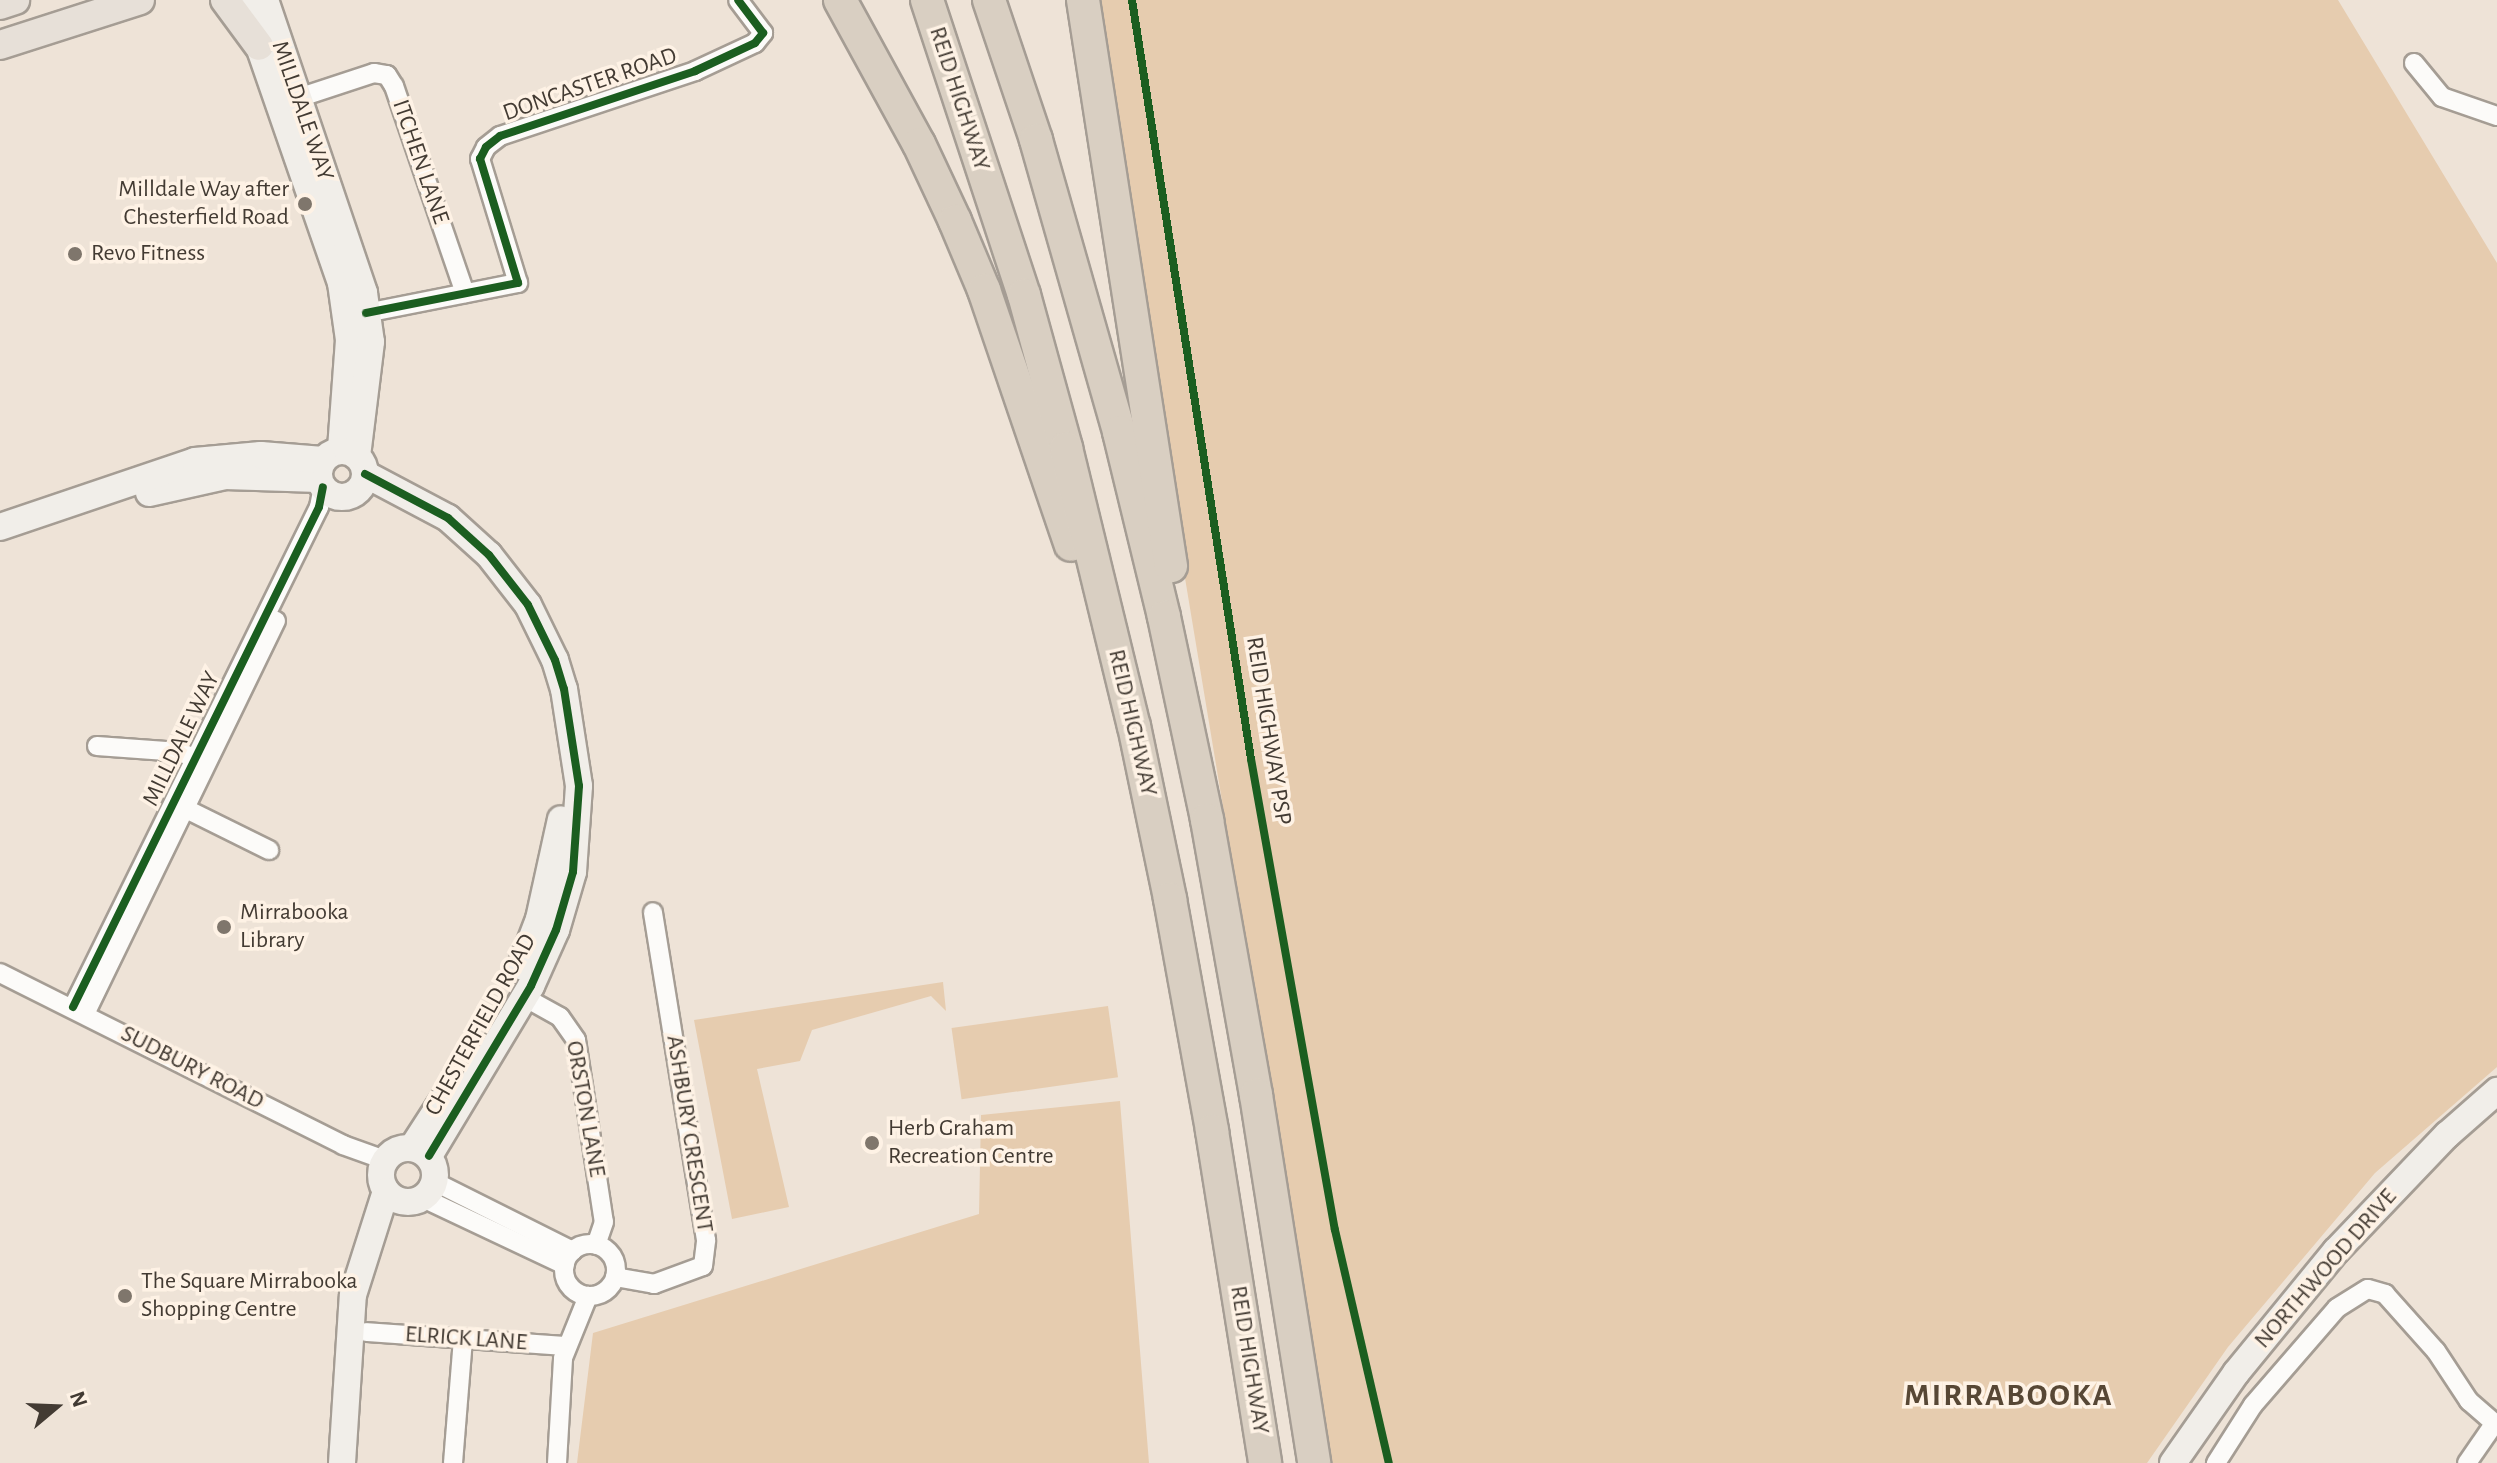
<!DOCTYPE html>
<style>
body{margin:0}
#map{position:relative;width:2497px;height:1463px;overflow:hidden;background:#eee3d7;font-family:"Alegreya Sans",sans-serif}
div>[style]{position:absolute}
.green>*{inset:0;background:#e6ccaf;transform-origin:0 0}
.roads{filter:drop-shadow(2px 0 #a59d94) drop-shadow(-2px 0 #a59d94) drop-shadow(0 2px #a59d94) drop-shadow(0 -2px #a59d94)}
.street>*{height:18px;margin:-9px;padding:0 9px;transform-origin:9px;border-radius:9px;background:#fcfbf9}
.street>.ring{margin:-9px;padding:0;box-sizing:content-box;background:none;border:18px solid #fcfbf9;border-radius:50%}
.secondary>*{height:26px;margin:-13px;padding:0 13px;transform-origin:13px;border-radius:13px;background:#f1eee9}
.secondary>.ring{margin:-13px;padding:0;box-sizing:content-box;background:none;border:26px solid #f1eee9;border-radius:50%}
.primary>*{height:28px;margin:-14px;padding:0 14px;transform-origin:14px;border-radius:14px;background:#e7e0d8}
.highway>*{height:32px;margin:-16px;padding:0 16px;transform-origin:16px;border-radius:16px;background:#d9cfc2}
.cycleway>*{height:8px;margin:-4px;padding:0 4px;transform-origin:4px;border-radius:4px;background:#1b5e20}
.dots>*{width:22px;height:22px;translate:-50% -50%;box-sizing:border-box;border:4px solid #fef2e5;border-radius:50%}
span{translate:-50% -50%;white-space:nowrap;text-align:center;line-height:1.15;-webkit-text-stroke:7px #fef2e5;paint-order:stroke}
.street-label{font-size:24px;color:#433b33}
.poi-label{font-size:24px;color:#433b33}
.right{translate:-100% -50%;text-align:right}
.left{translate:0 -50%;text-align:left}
.district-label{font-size:32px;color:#574735;font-weight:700;letter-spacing:2px}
.north{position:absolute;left:16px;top:1367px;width:80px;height:80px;-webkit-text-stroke:6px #fef2e5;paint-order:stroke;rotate:71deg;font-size:22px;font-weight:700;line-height:32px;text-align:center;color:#433b33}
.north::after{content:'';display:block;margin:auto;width:28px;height:36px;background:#433b33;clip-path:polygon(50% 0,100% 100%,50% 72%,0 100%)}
</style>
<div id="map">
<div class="green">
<div style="clip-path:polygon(1089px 0,2338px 0,2497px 263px,2497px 1067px,2375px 1173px,2228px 1347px,2147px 1463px,1332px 1463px)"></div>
<div style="clip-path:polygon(943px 982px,946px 1011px,931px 996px,812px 1030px,800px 1061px,757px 1069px,789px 1207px,732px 1219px,694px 1020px)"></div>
<div style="left:1108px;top:1006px;width:72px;height:158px;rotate:82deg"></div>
<div style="clip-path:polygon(1120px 1101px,1149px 1463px,577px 1463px,593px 1333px,979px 1214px,981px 1115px)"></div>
</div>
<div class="roads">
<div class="street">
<div style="left:2414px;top:63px;width:44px;rotate:50.5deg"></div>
<div style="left:2442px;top:97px;width:58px;rotate:19.1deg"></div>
<div style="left:298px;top:98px;width:80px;rotate:-18.2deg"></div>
<div style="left:374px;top:73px;width:13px;rotate:9deg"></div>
<div style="left:387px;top:75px;width:13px;rotate:58deg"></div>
<div style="left:394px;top:86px;width:219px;rotate:71.1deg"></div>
<div style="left:366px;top:313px;width:155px;rotate:-11.2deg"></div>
<div style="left:518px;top:283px;width:130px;rotate:-107deg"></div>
<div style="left:480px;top:159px;width:13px;rotate:-63deg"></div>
<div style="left:486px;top:147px;width:18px;rotate:-38deg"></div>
<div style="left:500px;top:136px;width:206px;rotate:-18.4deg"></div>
<div style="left:695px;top:71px;width:66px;rotate:-25deg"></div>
<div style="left:755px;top:43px;width:13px;rotate:-51deg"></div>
<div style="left:763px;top:33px;width:41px;rotate:-127.1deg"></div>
<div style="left:97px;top:746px;width:83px;rotate:4.1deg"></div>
<div style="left:180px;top:752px;width:28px;rotate:23deg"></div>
<div style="left:176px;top:804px;width:104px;rotate:26.3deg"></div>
<div style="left:0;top:973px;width:384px;rotate:26.6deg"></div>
<div style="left:343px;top:1145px;width:45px;rotate:19.7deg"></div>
<div style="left:524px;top:997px;width:41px;rotate:29.1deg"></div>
<div style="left:560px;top:1017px;width:28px;rotate:55deg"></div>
<div style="left:576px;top:1040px;width:184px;rotate:81.3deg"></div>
<div style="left:604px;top:1222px;width:24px;rotate:109deg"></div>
<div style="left:73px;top:1007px;width:557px;rotate:-63.8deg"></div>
<div style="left:319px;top:507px;width:20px;rotate:-79deg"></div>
<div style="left:85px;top:1014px;width:437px;rotate:-64.1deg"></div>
<div style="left:435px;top:1182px;width:154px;rotate:26.6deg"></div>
<div style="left:423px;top:1198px;width:157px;rotate:25.3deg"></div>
<div class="ring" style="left:564px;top:1244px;width:34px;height:34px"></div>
<div style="left:615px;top:1277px;width:40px;rotate:10deg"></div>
<div style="left:654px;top:1284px;width:52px;rotate:-20.2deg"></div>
<div style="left:703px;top:1266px;width:26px;rotate:-83deg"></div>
<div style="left:706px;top:1240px;width:332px;rotate:-99.2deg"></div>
<div style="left:366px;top:1332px;width:201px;rotate:4deg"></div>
<div style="left:453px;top:1463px;width:125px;rotate:-85.4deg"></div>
<div style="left:557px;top:1463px;width:105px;rotate:-86.7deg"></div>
<div style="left:563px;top:1358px;width:67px;rotate:-68deg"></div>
<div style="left:2216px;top:1463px;width:69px;rotate:-57.5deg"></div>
<div style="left:2253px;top:1405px;width:128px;rotate:-49.1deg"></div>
<div style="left:2337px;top:1308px;width:36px;rotate:-32deg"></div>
<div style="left:2368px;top:1289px;width:18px;rotate:16deg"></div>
<div style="left:2385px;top:1294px;width:76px;rotate:48.2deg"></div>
<div style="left:2436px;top:1351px;width:60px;rotate:56.6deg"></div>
<div style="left:2469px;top:1401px;width:37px;rotate:41deg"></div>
<div style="left:2467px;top:1463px;width:47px;rotate:-55.3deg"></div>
</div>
<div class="secondary">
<div style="left:243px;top:0;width:299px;rotate:70.9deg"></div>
<div style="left:341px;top:283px;width:58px;rotate:82deg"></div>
<div style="left:349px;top:340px;width:110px;rotate:94.2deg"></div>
<div style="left:265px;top:0;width:309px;rotate:71.3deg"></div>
<div style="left:364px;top:293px;width:49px;rotate:81.9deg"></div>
<div style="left:371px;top:342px;width:115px;rotate:97deg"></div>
<div class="ring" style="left:319px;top:451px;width:20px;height:20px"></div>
<div style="left:365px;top:474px;width:94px;rotate:27.9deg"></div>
<div style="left:448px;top:518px;width:55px;rotate:42.1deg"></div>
<div style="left:489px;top:555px;width:63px;rotate:52deg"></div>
<div style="left:528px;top:605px;width:61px;rotate:63.9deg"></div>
<div style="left:555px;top:660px;width:30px;rotate:73deg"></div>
<div style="left:564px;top:689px;width:98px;rotate:81.2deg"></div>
<div style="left:579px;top:786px;width:86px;rotate:94deg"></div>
<div style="left:573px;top:872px;width:60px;rotate:106.3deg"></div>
<div style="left:556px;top:930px;width:61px;rotate:114.1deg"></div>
<div style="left:531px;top:986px;width:198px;rotate:121deg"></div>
<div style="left:149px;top:493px;width:78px;rotate:-12.6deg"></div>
<div style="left:225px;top:476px;width:94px;rotate:1.8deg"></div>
<div style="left:0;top:527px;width:206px;rotate:-18.7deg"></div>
<div style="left:195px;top:461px;width:66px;rotate:-5.2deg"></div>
<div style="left:261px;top:455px;width:62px;rotate:4.6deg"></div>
<div style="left:521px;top:966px;width:50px;rotate:-69deg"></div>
<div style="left:539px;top:919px;width:102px;rotate:-77.6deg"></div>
<div class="ring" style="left:381px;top:1148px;width:28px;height:28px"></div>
<div style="left:412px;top:1148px;width:64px;rotate:-57.1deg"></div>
<div style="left:342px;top:1463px;width:168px;rotate:-86.3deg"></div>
<div style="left:353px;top:1295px;width:109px;rotate:-72.4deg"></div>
<div style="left:2173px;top:1463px;width:110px;rotate:-55deg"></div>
<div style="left:2236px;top:1373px;width:158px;rotate:-50.7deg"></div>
<div style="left:2336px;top:1251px;width:161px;rotate:-46.3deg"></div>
<div style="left:2447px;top:1135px;width:67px;rotate:-41.3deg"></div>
</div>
<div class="primary">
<div style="left:225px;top:0;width:57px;rotate:53.5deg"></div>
<div style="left:0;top:5px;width:16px;rotate:-18deg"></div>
<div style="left:0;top:45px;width:147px;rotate:-17.8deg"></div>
</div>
<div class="highway">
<div style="left:840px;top:0;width:164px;rotate:61.3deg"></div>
<div style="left:919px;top:144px;width:85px;rotate:64.9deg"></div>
<div style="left:955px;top:221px;width:75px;rotate:67.2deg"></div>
<div style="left:984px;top:290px;width:269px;rotate:71.2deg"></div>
<div style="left:927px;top:0;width:311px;rotate:71.8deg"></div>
<div style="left:1024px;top:295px;width:159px;rotate:74.6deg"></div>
<div style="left:1066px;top:448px;width:286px;rotate:76.3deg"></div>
<div style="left:1134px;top:726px;width:177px;rotate:78.2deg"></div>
<div style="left:1170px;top:899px;width:236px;rotate:79.7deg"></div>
<div style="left:1212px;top:1131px;width:336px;rotate:80.9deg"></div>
<div style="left:989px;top:0;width:148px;rotate:71.4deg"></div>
<div style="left:1036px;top:140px;width:304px;rotate:74.1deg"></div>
<div style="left:1119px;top:432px;width:190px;rotate:76.3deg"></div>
<div style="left:1164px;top:617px;width:208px;rotate:78deg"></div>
<div style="left:1207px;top:820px;width:279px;rotate:79.9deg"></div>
<div style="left:1256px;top:1095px;width:373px;rotate:81deg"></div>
<div style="left:1083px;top:0;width:573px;rotate:81.16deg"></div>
</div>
</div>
<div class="cycleway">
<div style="left:1132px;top:0;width:768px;rotate:81.09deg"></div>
<div style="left:1251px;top:759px;width:478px;rotate:79.9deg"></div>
<div style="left:1335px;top:1230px;width:239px;rotate:77deg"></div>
<div style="left:366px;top:313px;width:155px;rotate:-11.2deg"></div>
<div style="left:518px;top:283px;width:130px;rotate:-107deg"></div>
<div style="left:480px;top:159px;width:13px;rotate:-63deg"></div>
<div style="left:486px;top:147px;width:18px;rotate:-38deg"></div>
<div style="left:500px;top:136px;width:206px;rotate:-18.4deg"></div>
<div style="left:695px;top:71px;width:66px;rotate:-25deg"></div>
<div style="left:755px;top:43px;width:13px;rotate:-51deg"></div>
<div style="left:763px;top:33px;width:41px;rotate:-127.1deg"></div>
<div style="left:365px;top:474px;width:94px;rotate:27.9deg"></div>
<div style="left:448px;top:518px;width:55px;rotate:42.1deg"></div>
<div style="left:489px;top:555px;width:63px;rotate:52deg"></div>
<div style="left:528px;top:605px;width:61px;rotate:63.9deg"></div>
<div style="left:555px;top:660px;width:30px;rotate:73deg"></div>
<div style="left:564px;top:689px;width:98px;rotate:81.2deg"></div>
<div style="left:579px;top:786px;width:86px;rotate:94deg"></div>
<div style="left:573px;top:872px;width:60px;rotate:106.3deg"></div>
<div style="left:556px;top:930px;width:61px;rotate:114.1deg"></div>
<div style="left:531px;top:986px;width:198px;rotate:121deg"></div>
<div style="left:73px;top:1007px;width:557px;rotate:-63.8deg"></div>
<div style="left:319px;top:507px;width:20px;rotate:-79deg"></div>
</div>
<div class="dots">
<div style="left:305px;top:204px;background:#7f766c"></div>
<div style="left:75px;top:254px;background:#7f766c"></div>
<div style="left:224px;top:927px;background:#7f766c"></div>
<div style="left:872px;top:1143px;background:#7f766c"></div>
<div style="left:125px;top:1296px;background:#7f766c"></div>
</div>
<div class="street-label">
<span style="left:590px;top:85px;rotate:-19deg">DONCASTER ROAD</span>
<span style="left:959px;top:99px;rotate:72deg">REID HIGHWAY</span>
<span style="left:302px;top:111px;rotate:71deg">MILLDALE WAY</span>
<span style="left:420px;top:162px;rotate:71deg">ITCHEN LANE</span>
<span style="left:1132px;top:723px;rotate:77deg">REID HIGHWAY</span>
<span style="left:1268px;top:731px;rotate:81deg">REID HIGHWAY PSP</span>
<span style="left:182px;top:739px;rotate:-64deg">MILLDALE WAY</span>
<span style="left:481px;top:1025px;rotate:-61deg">CHESTERFIELD ROAD</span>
<span style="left:192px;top:1068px;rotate:27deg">SUDBURY ROAD</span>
<span style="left:585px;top:1109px;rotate:80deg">ORSTON LANE</span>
<span style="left:689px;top:1134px;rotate:81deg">ASHBURY CRESCENT</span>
<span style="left:2326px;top:1269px;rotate:-49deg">NORTHWOOD DRIVE</span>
<span style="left:466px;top:1339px;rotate:4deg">ELRICK LANE</span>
<span style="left:1249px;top:1360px;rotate:81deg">REID HIGHWAY</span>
</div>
<div class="poi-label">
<span class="right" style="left:289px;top:204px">Milldale Way after<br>Chesterfield Road</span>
<span class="left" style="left:91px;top:254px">Revo Fitness</span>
<span class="left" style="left:240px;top:927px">Mirrabooka<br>Library</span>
<span class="left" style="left:888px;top:1143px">Herb Graham<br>Recreation Centre</span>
<span class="left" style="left:141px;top:1296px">The Square Mirrabooka<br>Shopping Centre</span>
</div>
<div class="district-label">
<span style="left:2009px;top:1395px">MIRRABOOKA</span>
</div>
<div class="north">N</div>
</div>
